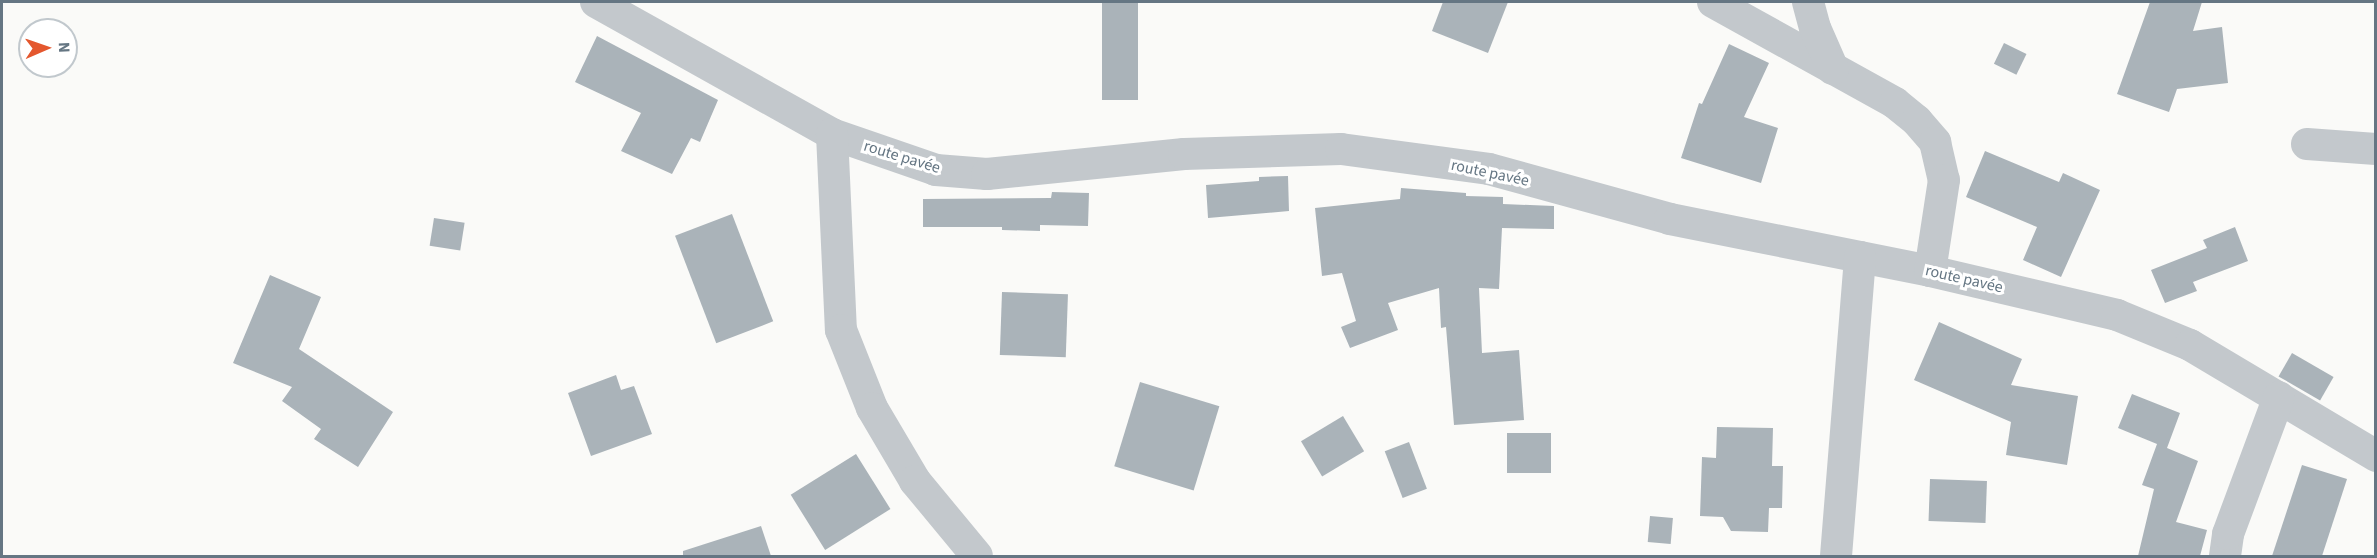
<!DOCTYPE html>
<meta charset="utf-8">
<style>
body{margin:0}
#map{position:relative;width:2377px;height:558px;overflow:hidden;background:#fafaf8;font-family:"Source Sans 3",sans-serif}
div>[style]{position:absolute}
.building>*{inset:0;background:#aab3b9;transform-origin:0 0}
.street>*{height:32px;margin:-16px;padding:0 16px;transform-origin:16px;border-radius:16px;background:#c3c8cc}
span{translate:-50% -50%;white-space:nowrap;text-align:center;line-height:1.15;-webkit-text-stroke:6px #fff;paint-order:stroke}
.street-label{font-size:16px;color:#657683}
.frame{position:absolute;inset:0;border:3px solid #657683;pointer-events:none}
.north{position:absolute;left:18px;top:18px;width:60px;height:60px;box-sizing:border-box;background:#fff;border:2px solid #c1c8cd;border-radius:50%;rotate:88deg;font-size:16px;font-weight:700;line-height:24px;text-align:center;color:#657683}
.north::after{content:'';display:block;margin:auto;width:21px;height:27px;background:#e4572e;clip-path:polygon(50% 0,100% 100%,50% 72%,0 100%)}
</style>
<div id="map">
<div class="building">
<div style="left:1102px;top:2px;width:36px;height:98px"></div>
<div style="clip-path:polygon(1443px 2px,1508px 2px,1488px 53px,1432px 31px)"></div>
<div style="clip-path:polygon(2150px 2px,2202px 2px,2193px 31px,2222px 27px,2228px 83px,2177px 89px,2169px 112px,2117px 94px)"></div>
<div style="clip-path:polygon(597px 36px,718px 100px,700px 142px,691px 138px,672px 174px,621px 151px,641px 113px,575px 82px)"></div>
<div style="left:2004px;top:43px;width:25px;height:23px;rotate:26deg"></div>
<div style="clip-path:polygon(1729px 44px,1769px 63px,1744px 117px,1778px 128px,1761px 183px,1681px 158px,1699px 103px,1702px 104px)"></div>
<div style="clip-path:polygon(1985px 151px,2059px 182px,2063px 173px,2100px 190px,2061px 277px,2023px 260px,2037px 227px,1966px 197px)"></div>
<div style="clip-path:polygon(1288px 176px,1289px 211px,1208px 218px,1206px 185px,1259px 181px,1259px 177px)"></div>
<div style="clip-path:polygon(1401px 188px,1466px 193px,1466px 196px,1503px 197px,1503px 204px,1554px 206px,1554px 229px,1502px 228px,1499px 289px,1479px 288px,1482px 353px,1519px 350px,1524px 420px,1454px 425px,1446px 327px,1441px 328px,1439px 288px,1388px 303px,1398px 330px,1350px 348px,1341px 327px,1356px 321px,1342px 273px,1322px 276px,1315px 208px,1400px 199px)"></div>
<div style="clip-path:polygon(1052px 192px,1089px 193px,1088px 226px,1040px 225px,1040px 231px,1002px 230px,1002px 227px,923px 227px,923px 199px,1051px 198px)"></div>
<div style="left:732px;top:214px;width:115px;height:61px;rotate:69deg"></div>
<div style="left:434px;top:218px;width:31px;height:28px;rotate:9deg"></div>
<div style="clip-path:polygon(2235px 227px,2248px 261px,2193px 282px,2197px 291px,2165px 303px,2151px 270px,2207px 248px,2203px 240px)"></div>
<div style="clip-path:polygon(270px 275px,321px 297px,299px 349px,393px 412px,358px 467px,314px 439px,321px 429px,282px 401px,292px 387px,233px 363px)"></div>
<div style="left:1002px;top:292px;width:66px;height:63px;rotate:2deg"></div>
<div style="clip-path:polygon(1939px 322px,2022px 359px,2011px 385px,2078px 396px,2067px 465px,2006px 455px,2011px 422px,1914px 380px)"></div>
<div style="left:2292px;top:353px;width:48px;height:27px;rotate:30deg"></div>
<div style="clip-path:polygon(616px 375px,621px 390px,634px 386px,652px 434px,591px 456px,568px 393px)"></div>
<div style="left:1140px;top:382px;width:83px;height:88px;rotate:17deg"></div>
<div style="clip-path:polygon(2132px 394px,2180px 413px,2167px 448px,2198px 461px,2176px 522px,2207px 530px,2200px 556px,2138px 556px,2154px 489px,2142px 485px,2157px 444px,2118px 428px)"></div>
<div style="left:1343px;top:416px;width:41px;height:49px;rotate:59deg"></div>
<div style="clip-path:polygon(1717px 427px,1773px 428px,1772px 466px,1783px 466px,1782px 508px,1769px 508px,1768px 532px,1731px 531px,1723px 517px,1700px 516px,1702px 457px,1716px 458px)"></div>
<div style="left:1551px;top:433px;width:40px;height:44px;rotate:90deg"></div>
<div style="left:1409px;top:442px;width:50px;height:26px;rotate:69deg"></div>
<div style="left:856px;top:454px;width:65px;height:77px;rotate:58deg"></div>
<div style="clip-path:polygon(2302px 465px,2347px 479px,2322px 556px,2272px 556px)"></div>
<div style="left:1930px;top:479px;width:57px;height:42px;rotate:2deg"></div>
<div style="left:1650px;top:516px;width:23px;height:26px;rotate:5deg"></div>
<div style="clip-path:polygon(761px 526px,771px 556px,683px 556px,683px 551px)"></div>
</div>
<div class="street">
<div style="left:596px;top:2px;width:270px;rotate:29.2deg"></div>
<div style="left:832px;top:134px;width:110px;rotate:19.1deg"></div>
<div style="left:936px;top:170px;width:51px;rotate:4.5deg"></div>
<div style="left:987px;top:174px;width:198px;rotate:-5.8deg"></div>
<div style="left:1184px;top:154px;width:157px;rotate:-1.8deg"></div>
<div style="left:1341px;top:149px;width:149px;rotate:7.7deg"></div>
<div style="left:1489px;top:169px;width:188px;rotate:15.4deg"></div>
<div style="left:1670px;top:219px;width:265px;rotate:11.3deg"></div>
<div style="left:1930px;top:271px;width:192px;rotate:13.2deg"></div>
<div style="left:2117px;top:315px;width:79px;rotate:22.3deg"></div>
<div style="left:2190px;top:345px;width:217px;rotate:30.8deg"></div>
<div style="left:1713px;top:2px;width:208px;rotate:29deg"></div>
<div style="left:1895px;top:103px;width:28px;rotate:39deg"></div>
<div style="left:1917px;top:121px;width:28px;rotate:49deg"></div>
<div style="left:1935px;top:142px;width:39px;rotate:77deg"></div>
<div style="left:1944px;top:180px;width:92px;rotate:98.7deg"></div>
<div style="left:1808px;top:2px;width:27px;rotate:75deg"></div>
<div style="left:1815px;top:28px;width:45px;rotate:66.3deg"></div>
<div style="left:832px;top:134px;width:196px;rotate:87.4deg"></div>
<div style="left:841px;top:330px;width:84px;rotate:68.3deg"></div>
<div style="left:872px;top:408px;width:85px;rotate:59.5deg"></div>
<div style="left:915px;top:481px;width:97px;rotate:50.4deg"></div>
<div style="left:2307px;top:144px;width:69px;rotate:4.1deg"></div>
<div style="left:1836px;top:556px;width:300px;rotate:-85.4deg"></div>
<div style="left:2225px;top:556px;width:22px;rotate:-82deg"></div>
<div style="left:2228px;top:534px;width:146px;rotate:-69.6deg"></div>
</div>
<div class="street-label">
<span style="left:902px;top:157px;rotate:17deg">route pavée</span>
<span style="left:1490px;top:173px;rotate:12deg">route pavée</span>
<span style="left:1964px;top:279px;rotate:13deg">route pavée</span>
</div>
<div class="frame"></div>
<div class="north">N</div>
</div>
